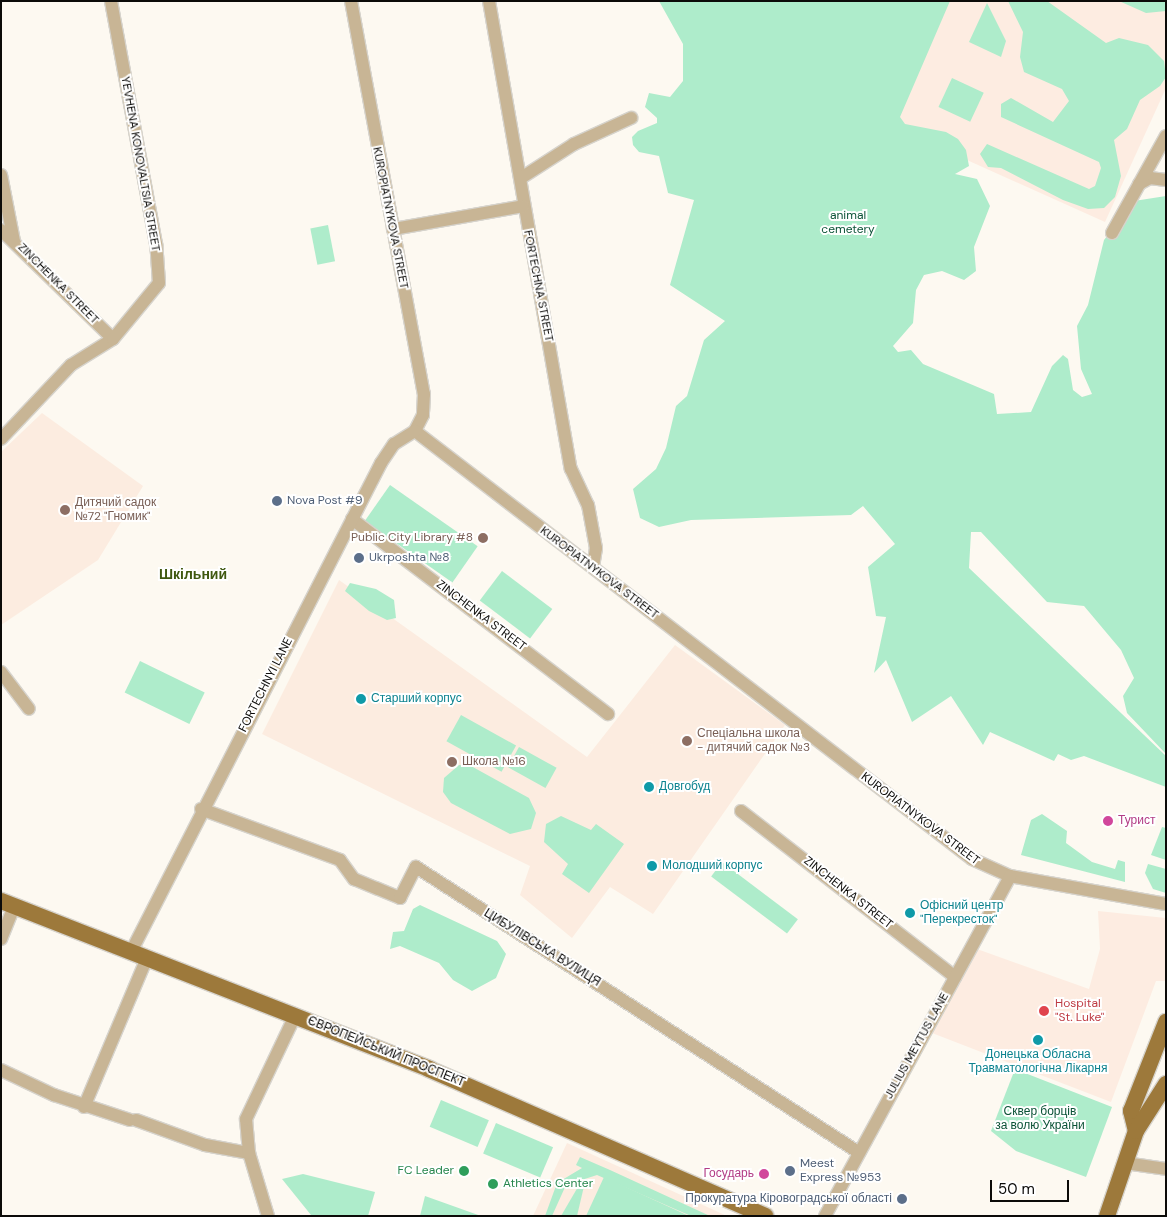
<!DOCTYPE html>
<meta charset="utf-8">
<style>
body{margin:0}
#map{position:relative;width:1167px;height:1217px;overflow:hidden;background:#fdf9f1;font-family:"DM Sans",sans-serif}
div>[style]{position:absolute}
.education>*{inset:0;background:#fcece0}
.medical>*{inset:0;background:#fdece1}
.green>*{inset:0;background:#aeeccb;transform-origin:0 0}
.roads{filter:drop-shadow(1px 0 #d6d3cc) drop-shadow(-1px 0 #d6d3cc) drop-shadow(0 1px #d6d3cc) drop-shadow(0 -1px #d6d3cc)}
.minor>*{height:12px;margin:-6px;padding:0 6px;transform-origin:6px;border-radius:6px;background:#c8b595}
.major>*{height:16px;margin:-8px;padding:0 8px;transform-origin:8px;border-radius:8px;background:#9d793b}
.dots>*{width:14px;height:14px;translate:-50% -50%;box-sizing:border-box;border:2px solid #fff;border-radius:50%}
span{translate:-50% -50%;white-space:nowrap;text-align:center;line-height:1.15;-webkit-text-stroke:4px #fff;paint-order:stroke}
.street-label{font-size:12px;color:#0c0b09}
.park-label{font-size:12px;color:#0c5337}
.service-label{font-size:12px;color:#4e5e75}
.left{translate:0 -50%;text-align:left}
.right{translate:-100% -50%;text-align:right}
.education-label{font-size:12px;color:#785e54}
.culture-label{font-size:12px;color:#0d838f}
.hotel-label{font-size:12px;color:#b23c85}
.health-label{font-size:12px;color:#be3a42}
.leisure-label{font-size:12px;color:#27864d}
.neighbourhood-label{font-size:14px;color:#405911;font-weight:700}
.frame{position:absolute;inset:0;border:2px solid #0c0b09;pointer-events:none}
.scale{position:absolute;left:990px;top:1180px;width:79px;height:22px;box-sizing:border-box;border:2px solid #0c0b09;border-top:0;padding-left:6px;font-size:15px;line-height:18px;white-space:nowrap;color:#0c0b09;-webkit-text-stroke:4px #fff;paint-order:stroke}
</style>
<div id="map">
<div class="education">
<div style="clip-path:polygon(42px 413px,143px 486px,98px 560px,1px 625px,1px 452px)"></div>
<div style="clip-path:polygon(339px 580px,587px 757px,675px 645px,785px 725px,653px 914px,610px 887px,572px 938px,520px 895px,530px 866px,262px 734px)"></div>
<div style="clip-path:polygon(567px 1143px,727px 1216px,533px 1216px)"></div>
</div>
<div class="medical">
<div style="clip-path:polygon(945px 1px,1166px 1px,1166px 88px,1105px 222px,887px 124px)"></div>
<div style="clip-path:polygon(1098px 911px,1166px 918px,1166px 981px,1156px 981px,1111px 1102px,932px 1033px,977px 949px,1089px 989px,1100px 949px)"></div>
</div>
<div class="green">
<div style="clip-path:polygon(659px 1px,950px 1px,900px 117px,905px 124px,946px 132px,958px 139px,966px 150px,969px 166px,955px 174px,977px 179px,990px 206px,974px 247px,976px 271px,964px 280px,942px 271px,924px 275px,916px 290px,913px 323px,893px 346px,898px 352px,911px 350px,923px 364px,994px 394px,997px 414px,1031px 412px,1052px 366px,1063px 355px,1068px 359px,1073px 390px,1082px 397px,1092px 394px,1081px 369px,1077px 326px,1088px 305px,1104px 240px,1134px 201px,1166px 196px,1166px 754px,1127px 713px,1123px 696px,1134px 678px,1121px 650px,1084px 606px,1047px 602px,981px 532px,971px 532px,969px 568px,1166px 756px,1166px 787px,1084px 756px,1071px 760px,1058px 754px,1054px 761px,990px 732px,983px 745px,951px 696px,912px 722px,886px 660px,874px 673px,886px 617px,876px 616px,868px 567px,895px 544px,863px 506px,851px 515px,691px 520px,659px 527px,640px 518px,633px 489px,656px 469px,666px 448px,676px 406px,687px 396px,704px 340px,725px 321px,670px 285px,694px 200px,668px 193px,659px 156px,639px 152px,633px 145px,632px 137px,638px 131px,657px 123px,657px 118px,645px 107px,649px 93px,670px 97px,683px 81px,683px 44px)"></div>
<div style="clip-path:polygon(1008px 1px,1047px 1px,1106px 43px,1119px 38px,1148px 45px,1164px 61px,1166px 77px,1160px 86px,1140px 100px,1127px 129px,1114px 140px,1121px 176px,1115px 197px,1104px 208px,1088px 209px,1063px 200px,1001px 168px,988px 167px,980px 154px,987px 144px,1089px 189px,1095px 186px,1101px 168px,1099px 162px,1001px 117px,1001px 104px,1011px 98px,1053px 122px,1069px 101px,1062px 89px,1024px 72px,1020px 57px,1023px 32px)"></div>
<div style="clip-path:polygon(1119px 1px,1166px 1px,1166px 11px,1146px 13px)"></div>
<div style="clip-path:polygon(987px 3px,1006px 41px,1001px 57px,969px 42px)"></div>
<div style="left:952px;top:78px;width:35px;height:32px;rotate:25deg"></div>
<div style="left:328px;top:225px;width:37px;height:18px;rotate:79deg"></div>
<div style="left:390px;top:485px;width:107px;height:44px;rotate:35deg"></div>
<div style="left:502px;top:571px;width:63px;height:37px;rotate:37deg"></div>
<div style="clip-path:polygon(350px 583px,376px 589px,394px 600px,396px 618px,387px 620px,369px 611px,345px 591px)"></div>
<div style="left:140px;top:661px;width:72px;height:35px;rotate:26deg"></div>
<div style="left:461px;top:715px;width:63px;height:30px;rotate:29deg"></div>
<div style="left:519px;top:747px;width:43px;height:23px;rotate:29deg"></div>
<div style="clip-path:polygon(459px 765px,471px 766px,529px 798px,536px 813px,531px 829px,510px 834px,451px 803px,443px 792px,444px 778px)"></div>
<div style="clip-path:polygon(1042px 814px,1067px 831px,1066px 843px,1092px 862px,1115px 869px,1118px 860px,1125px 862px,1125px 882px,1021px 855px,1031px 820px)"></div>
<div style="clip-path:polygon(561px 816px,591px 830px,596px 824px,624px 844px,589px 893px,562px 874px,568px 864px,544px 842px,546px 824px)"></div>
<div style="clip-path:polygon(1162px 827px,1166px 828px,1166px 860px,1151px 855px)"></div>
<div style="left:722px;top:862px;width:95px;height:18px;rotate:37deg"></div>
<div style="clip-path:polygon(1148px 864px,1166px 869px,1166px 893px,1153px 889px,1145px 873px)"></div>
<div style="clip-path:polygon(420px 905px,497px 941px,506px 954px,496px 978px,472px 991px,453px 980px,439px 963px,400px 946px,390px 949px,393px 932px,404px 931px,413px 909px)"></div>
<div style="clip-path:polygon(1015px 1069px,1112px 1107px,1086px 1177px,1016px 1151px,991px 1131px)"></div>
<div style="left:441px;top:1100px;width:52px;height:29px;rotate:23deg"></div>
<div style="left:496px;top:1123px;width:62px;height:33px;rotate:23deg"></div>
<div style="clip-path:polygon(580px 1157px,610px 1170px,710px 1216px,691px 1216px,597px 1175px,566px 1185px,552px 1216px,545px 1216px,557px 1183px,582px 1168px,576px 1165px)"></div>
<div style="clip-path:polygon(303px 1174px,375px 1192px,368px 1216px,311px 1215px,282px 1179px)"></div>
<div style="clip-path:polygon(604px 1177px,689px 1216px,586px 1216px)"></div>
<div style="clip-path:polygon(582px 1180px,585px 1182px,577px 1216px,561px 1216px)"></div>
<div style="clip-path:polygon(425px 1196px,481px 1216px,420px 1216px)"></div>
</div>
<div class="roads">
<div class="minor">
<div style="left:351px;top:1px;width:400px;rotate:79.5deg"></div>
<div style="left:424px;top:394px;width:21px;rotate:93deg"></div>
<div style="left:423px;top:415px;width:18px;rotate:117deg"></div>
<div style="left:489px;top:1px;width:475px;rotate:80.1deg"></div>
<div style="left:571px;top:469px;width:40px;rotate:65deg"></div>
<div style="left:588px;top:505px;width:44px;rotate:79.5deg"></div>
<div style="left:596px;top:548px;width:19px;rotate:99deg"></div>
<div style="left:1px;top:175px;width:67px;rotate:78.9deg"></div>
<div style="left:521px;top:178px;width:63px;rotate:-32.7deg"></div>
<div style="left:574px;top:144px;width:63px;rotate:-24.5deg"></div>
<div style="left:1139px;top:184px;width:13px;rotate:-29deg"></div>
<div style="left:1150px;top:178px;width:16px;rotate:7deg"></div>
<div style="left:393px;top:229px;width:132px;rotate:-10deg"></div>
<div style="left:1px;top:230px;width:156px;rotate:44.2deg"></div>
<div style="left:1112px;top:233px;width:111px;rotate:-60.9deg"></div>
<div style="left:415px;top:431px;width:702px;rotate:37.54deg"></div>
<div style="left:972px;top:859px;width:42px;rotate:24.1deg"></div>
<div style="left:1010px;top:876px;width:158px;rotate:10.2deg"></div>
<div style="left:1px;top:439px;width:102px;rotate:-46.6deg"></div>
<div style="left:71px;top:365px;width:49px;rotate:-31.8deg"></div>
<div style="left:113px;top:339px;width:72px;rotate:-50.6deg"></div>
<div style="left:159px;top:283px;width:39px;rotate:-94deg"></div>
<div style="left:156px;top:244px;width:247px;rotate:-100.5deg"></div>
<div style="left:352px;top:519px;width:322px;rotate:37.3deg"></div>
<div style="left:1px;top:672px;width:46px;rotate:52.9deg"></div>
<div style="left:201px;top:809px;width:148px;rotate:20.1deg"></div>
<div style="left:340px;top:860px;width:24px;rotate:54deg"></div>
<div style="left:354px;top:879px;width:50px;rotate:22.4deg"></div>
<div style="left:400px;top:898px;width:35px;rotate:-63deg"></div>
<div style="left:416px;top:867px;width:526px;rotate:32.81deg"></div>
<div style="left:741px;top:811px;width:271px;rotate:37.8deg"></div>
<div style="left:1px;top:939px;width:35px;rotate:-68deg"></div>
<div style="left:131px;top:952px;width:549px;rotate:-62.92deg"></div>
<div style="left:381px;top:463px;width:23px;rotate:-56deg"></div>
<div style="left:394px;top:444px;width:25px;rotate:-32deg"></div>
<div style="left:1px;top:1070px;width:59px;rotate:25.3deg"></div>
<div style="left:54px;top:1095px;width:80px;rotate:18.2deg"></div>
<div style="left:84px;top:1107px;width:162px;rotate:-67.1deg"></div>
<div style="left:136px;top:1120px;width:73px;rotate:19.9deg"></div>
<div style="left:205px;top:1145px;width:45px;rotate:10.3deg"></div>
<div style="left:1125px;top:1163px;width:41px;rotate:8.3deg"></div>
<div style="left:268px;top:1216px;width:66px;rotate:-106.8deg"></div>
<div style="left:249px;top:1153px;width:34px;rotate:-95deg"></div>
<div style="left:246px;top:1119px;width:114px;rotate:-64.6deg"></div>
<div style="left:825px;top:1216px;width:387px;rotate:-61.4deg"></div>
</div>
<div class="major">
<div style="left:1px;top:901px;width:460px;rotate:21.4deg"></div>
<div style="left:429px;top:1069px;width:367px;rotate:23.6deg"></div>
<div style="left:1136px;top:1131px;width:21px;rotate:-104deg"></div>
<div style="left:1131px;top:1111px;width:96px;rotate:-68.5deg"></div>
<div style="left:1107px;top:1216px;width:90px;rotate:-71.2deg"></div>
<div style="left:1136px;top:1131px;width:56px;rotate:-57.4deg"></div>
</div>
</div>
<div class="dots">
<div style="left:277px;top:501px;background:#5c6f8a"></div>
<div style="left:65px;top:510px;background:#8d6e63"></div>
<div style="left:483px;top:538px;background:#8d6e63"></div>
<div style="left:359px;top:558px;background:#5c6f8a"></div>
<div style="left:361px;top:699px;background:#0f9aa8"></div>
<div style="left:687px;top:741px;background:#8d6e63"></div>
<div style="left:452px;top:762px;background:#8d6e63"></div>
<div style="left:649px;top:787px;background:#0f9aa8"></div>
<div style="left:1108px;top:821px;background:#d1479c"></div>
<div style="left:652px;top:866px;background:#0f9aa8"></div>
<div style="left:910px;top:913px;background:#0f9aa8"></div>
<div style="left:1044px;top:1011px;background:#e0444e"></div>
<div style="left:1038px;top:1040px;background:#0f9aa8"></div>
<div style="left:464px;top:1171px;background:#2e9e5b"></div>
<div style="left:790px;top:1171px;background:#5c6f8a"></div>
<div style="left:764px;top:1174px;background:#d1479c"></div>
<div style="left:493px;top:1184px;background:#2e9e5b"></div>
<div style="left:902px;top:1199px;background:#5c6f8a"></div>
</div>
<div class="street-label">
<span style="left:140px;top:164px;rotate:80deg">YEVHENA KONOVALTSIA STREET</span>
<span style="left:390px;top:218px;rotate:79deg">KUROPIATNYKOVA STREET</span>
<span style="left:58px;top:284px;rotate:45deg">ZINCHENKA STREET</span>
<span style="left:538px;top:286px;rotate:79deg">FORTECHNA STREET</span>
<span style="left:599px;top:573px;rotate:37deg">KUROPIATNYKOVA STREET</span>
<span style="left:481px;top:616px;rotate:37deg">ZINCHENKA STREET</span>
<span style="left:266px;top:685px;rotate:-63deg">FORTECHNYI LANE</span>
<span style="left:920px;top:819px;rotate:37deg">KUROPIATNYKOVA STREET</span>
<span style="left:848px;top:893px;rotate:38deg">ZINCHENKA STREET</span>
<span style="left:542px;top:948px;rotate:32deg">ЦИБУЛІВСЬКА ВУЛИЦЯ</span>
<span style="left:917px;top:1046px;rotate:-61deg">JULIUS MEYTUS LANE</span>
<span style="left:386px;top:1052px;rotate:22deg">ЄВРОПЕЙСЬКИЙ ПРОСПЕКТ</span>
</div>
<div class="park-label">
<span style="left:848px;top:223px">animal<br>cemetery</span>
<span style="left:1040px;top:1119px">Сквер борців<br>за волю України</span>
</div>
<div class="service-label">
<span class="left" style="left:287px;top:501px">Nova Post #9</span>
<span class="left" style="left:369px;top:558px">Ukrposhta №8</span>
<span class="left" style="left:800px;top:1171px">Meest<br>Express №953</span>
<span class="right" style="left:892px;top:1199px">Прокуратура Кіровоградської області</span>
</div>
<div class="education-label">
<span class="left" style="left:75px;top:510px">Дитячий садок<br>№72 "Гномик"</span>
<span class="right" style="left:473px;top:538px">Public City Library #8</span>
<span class="left" style="left:697px;top:741px">Спеціальна школа<br>- дитячий садок №3</span>
<span class="left" style="left:462px;top:762px">Школа №16</span>
</div>
<div class="culture-label">
<span class="left" style="left:371px;top:699px">Старший корпус</span>
<span class="left" style="left:659px;top:787px">Довгобуд</span>
<span class="left" style="left:662px;top:866px">Молодший корпус</span>
<span class="left" style="left:920px;top:913px">Офісний центр<br>"Перекресток"</span>
<span style="left:1038px;top:1062px">Донецька Обласна<br>Травматологічна Лікарня</span>
</div>
<div class="hotel-label">
<span class="left" style="left:1118px;top:821px">Турист</span>
<span class="right" style="left:754px;top:1174px">Государь</span>
</div>
<div class="health-label">
<span class="left" style="left:1055px;top:1011px">Hospital<br>"St. Luke"</span>
</div>
<div class="leisure-label">
<span class="right" style="left:454px;top:1171px">FC Leader</span>
<span class="left" style="left:503px;top:1184px">Athletics Center</span>
</div>
<div class="neighbourhood-label">
<span style="left:193px;top:574px">Шкільний</span>
</div>
<div class="frame"></div>
<div class="scale">50 m</div>
</div>
